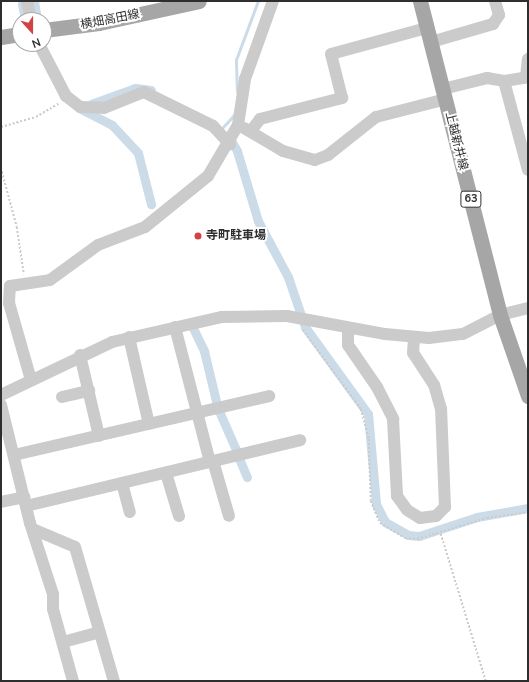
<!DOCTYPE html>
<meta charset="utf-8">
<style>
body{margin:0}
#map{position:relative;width:529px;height:682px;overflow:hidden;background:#fff;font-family:"Nunito Sans","Noto Sans JP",sans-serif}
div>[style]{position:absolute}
.stream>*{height:2.5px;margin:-1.25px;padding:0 1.25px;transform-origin:1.25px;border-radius:1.25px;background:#cbdbe7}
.canal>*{height:9px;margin:-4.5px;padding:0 4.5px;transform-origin:4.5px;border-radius:4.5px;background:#cbdbe7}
.path>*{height:1.5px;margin-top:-0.75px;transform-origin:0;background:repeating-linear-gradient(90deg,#cbcbcb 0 2px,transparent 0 4px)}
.minor>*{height:12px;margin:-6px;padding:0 6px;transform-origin:6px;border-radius:6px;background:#cbcbcb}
.major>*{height:15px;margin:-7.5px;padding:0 7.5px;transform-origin:7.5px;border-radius:7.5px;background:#a6a6a6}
.dots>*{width:11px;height:11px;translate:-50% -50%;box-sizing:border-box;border:2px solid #fff;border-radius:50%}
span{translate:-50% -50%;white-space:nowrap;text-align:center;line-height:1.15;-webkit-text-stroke:4px #fff;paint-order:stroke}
.shield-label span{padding:1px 3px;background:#fff;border:1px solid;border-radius:3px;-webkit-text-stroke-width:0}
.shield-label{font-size:11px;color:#2e2e2e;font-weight:700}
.street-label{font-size:12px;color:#2e2e2e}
.poi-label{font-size:12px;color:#2e2e2e;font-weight:700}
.left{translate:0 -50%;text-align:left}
.frame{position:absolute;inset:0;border:2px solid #2e2e2e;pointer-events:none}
.north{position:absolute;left:12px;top:12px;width:40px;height:40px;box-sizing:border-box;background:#fff;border:1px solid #ababab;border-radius:50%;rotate:159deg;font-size:11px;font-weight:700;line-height:16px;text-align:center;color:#2e2e2e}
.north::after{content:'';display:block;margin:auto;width:14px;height:18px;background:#d14345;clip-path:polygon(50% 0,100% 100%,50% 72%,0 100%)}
</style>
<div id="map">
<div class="stream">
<div style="left:237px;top:92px;width:32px;rotate:-92deg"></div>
<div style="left:236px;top:60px;width:63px;rotate:-69.6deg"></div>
<div style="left:223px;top:127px;width:16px;rotate:-47deg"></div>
</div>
<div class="canal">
<div style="left:34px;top:1px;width:19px;rotate:81deg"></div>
<div style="left:22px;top:4px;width:16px;rotate:79deg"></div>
<div style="left:91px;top:104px;width:47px;rotate:-20deg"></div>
<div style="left:135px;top:88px;width:16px;rotate:7deg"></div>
<div style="left:81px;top:109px;width:35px;rotate:27deg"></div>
<div style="left:112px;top:125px;width:38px;rotate:47deg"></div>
<div style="left:138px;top:153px;width:53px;rotate:75.7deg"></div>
<div style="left:229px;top:137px;width:16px;rotate:60deg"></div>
<div style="left:237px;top:151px;width:73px;rotate:73.3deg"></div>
<div style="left:258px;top:221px;width:64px;rotate:61.8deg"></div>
<div style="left:288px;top:277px;width:53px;rotate:71.2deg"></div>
<div style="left:305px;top:327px;width:107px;rotate:54.1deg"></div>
<div style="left:368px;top:414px;width:90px;rotate:84.9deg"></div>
<div style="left:376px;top:504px;width:20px;rotate:63deg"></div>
<div style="left:385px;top:522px;width:26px;rotate:29deg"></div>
<div style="left:408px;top:535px;width:11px;rotate:5deg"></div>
<div style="left:419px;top:536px;width:61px;rotate:-18.1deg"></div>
<div style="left:477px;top:517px;width:52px;rotate:-10deg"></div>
<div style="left:192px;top:326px;width:28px;rotate:64deg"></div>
<div style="left:204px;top:351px;width:56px;rotate:76.5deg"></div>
<div style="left:219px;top:411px;width:45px;rotate:66.3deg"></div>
<div style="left:238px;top:456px;width:23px;rotate:67deg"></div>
</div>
<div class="path">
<div style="left:1px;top:127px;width:36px;rotate:-16deg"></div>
<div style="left:36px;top:117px;width:27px;rotate:-31deg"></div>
<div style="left:1px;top:168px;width:61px;rotate:74.8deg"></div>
<div style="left:17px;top:227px;width:48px;rotate:81.5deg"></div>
<div style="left:303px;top:330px;width:98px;rotate:53.7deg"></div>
<div style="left:361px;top:409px;width:31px;rotate:75deg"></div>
<div style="left:369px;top:439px;width:62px;rotate:88.2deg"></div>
<div style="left:371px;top:501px;width:24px;rotate:68deg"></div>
<div style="left:380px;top:523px;width:29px;rotate:31deg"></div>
<div style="left:405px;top:538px;width:12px;rotate:5deg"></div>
<div style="left:417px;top:539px;width:73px;rotate:-16.7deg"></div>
<div style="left:487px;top:518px;width:41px;rotate:-8.3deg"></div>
<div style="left:441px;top:534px;width:154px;rotate:73deg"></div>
</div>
<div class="minor">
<div style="left:27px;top:1px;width:19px;rotate:78deg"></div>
<div style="left:431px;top:42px;width:65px;rotate:-16.2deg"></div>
<div style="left:493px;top:24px;width:11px;rotate:-56deg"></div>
<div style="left:499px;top:15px;width:15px;rotate:-106deg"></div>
<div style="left:39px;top:44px;width:59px;rotate:62.6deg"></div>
<div style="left:66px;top:96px;width:18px;rotate:38deg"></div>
<div style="left:80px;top:107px;width:24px;rotate:2deg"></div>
<div style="left:104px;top:108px;width:43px;rotate:-21.8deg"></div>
<div style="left:144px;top:92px;width:77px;rotate:26.2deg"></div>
<div style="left:213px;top:126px;width:25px;rotate:47deg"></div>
<div style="left:526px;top:77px;width:18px;rotate:-84deg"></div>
<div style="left:504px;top:81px;width:24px;rotate:-9deg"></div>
<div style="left:443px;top:89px;width:45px;rotate:-14deg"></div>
<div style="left:487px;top:78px;width:17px;rotate:10deg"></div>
<div style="left:504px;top:81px;width:92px;rotate:74.9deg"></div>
<div style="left:244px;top:128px;width:45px;rotate:30.5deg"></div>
<div style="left:283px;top:151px;width:33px;rotate:16deg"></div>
<div style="left:315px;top:160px;width:14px;rotate:-21deg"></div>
<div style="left:328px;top:155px;width:61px;rotate:-38.4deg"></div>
<div style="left:376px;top:117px;width:72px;rotate:-14.4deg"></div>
<div style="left:251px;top:131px;width:15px;rotate:-53deg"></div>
<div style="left:260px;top:119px;width:85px;rotate:-14.4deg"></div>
<div style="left:342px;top:98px;width:45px;rotate:-104deg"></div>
<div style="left:331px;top:54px;width:99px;rotate:-15.2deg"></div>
<div style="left:175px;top:327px;width:139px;rotate:75.5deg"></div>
<div style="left:348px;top:328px;width:17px;rotate:90deg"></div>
<div style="left:348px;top:345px;width:51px;rotate:55.4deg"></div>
<div style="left:377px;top:387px;width:36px;rotate:63deg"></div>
<div style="left:393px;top:419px;width:77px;rotate:87deg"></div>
<div style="left:397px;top:496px;width:17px;rotate:54deg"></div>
<div style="left:407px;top:510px;width:15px;rotate:32deg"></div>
<div style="left:420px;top:518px;width:16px;rotate:-7deg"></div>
<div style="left:436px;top:516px;width:13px;rotate:-45deg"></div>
<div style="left:445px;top:507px;width:98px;rotate:-92.3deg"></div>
<div style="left:441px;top:409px;width:25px;rotate:-106deg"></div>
<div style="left:434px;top:385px;width:38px;rotate:-123deg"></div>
<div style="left:413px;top:353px;width:16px;rotate:-86deg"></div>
<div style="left:129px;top:337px;width:89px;rotate:77.1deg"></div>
<div style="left:80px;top:355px;width:83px;rotate:76.8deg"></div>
<div style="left:31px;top:380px;width:80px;rotate:-105.9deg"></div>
<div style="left:9px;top:303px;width:17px;rotate:-87deg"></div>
<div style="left:10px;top:286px;width:40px;rotate:-8.5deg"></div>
<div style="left:50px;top:280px;width:59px;rotate:-36.1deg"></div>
<div style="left:98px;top:245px;width:50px;rotate:-21deg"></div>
<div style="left:145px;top:227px;width:81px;rotate:-39deg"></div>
<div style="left:208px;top:176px;width:59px;rotate:-59.5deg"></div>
<div style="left:238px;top:125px;width:47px;rotate:-81.3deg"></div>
<div style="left:245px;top:79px;width:83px;rotate:-70.3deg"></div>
<div style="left:1px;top:395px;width:123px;rotate:-25.5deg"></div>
<div style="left:112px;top:342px;width:113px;rotate:-12.8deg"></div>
<div style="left:222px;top:317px;width:65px;rotate:-0.9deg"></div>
<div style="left:287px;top:316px;width:100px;rotate:10.4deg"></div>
<div style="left:385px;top:334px;width:44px;rotate:5.2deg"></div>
<div style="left:429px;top:338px;width:34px;rotate:-7deg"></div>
<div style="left:463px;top:334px;width:42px;rotate:-27.2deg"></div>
<div style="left:500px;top:315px;width:29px;rotate:-14deg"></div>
<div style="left:62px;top:397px;width:28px;rotate:-13deg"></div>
<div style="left:1px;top:405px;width:122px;rotate:76.2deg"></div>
<div style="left:30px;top:523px;width:75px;rotate:72.1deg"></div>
<div style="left:53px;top:594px;width:15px;rotate:90deg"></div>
<div style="left:53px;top:609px;width:75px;rotate:74.5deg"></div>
<div style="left:14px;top:455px;width:262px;rotate:-13deg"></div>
<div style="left:213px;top:461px;width:57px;rotate:73.8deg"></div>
<div style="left:166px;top:473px;width:45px;rotate:73.2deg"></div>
<div style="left:122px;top:483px;width:30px;rotate:75deg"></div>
<div style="left:1px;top:502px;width:24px;rotate:-12deg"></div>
<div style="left:26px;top:506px;width:282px;rotate:-13.5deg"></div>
<div style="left:35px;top:530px;width:43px;rotate:23deg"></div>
<div style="left:75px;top:547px;width:140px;rotate:73.8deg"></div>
<div style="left:63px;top:642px;width:38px;rotate:-15deg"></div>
</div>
<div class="major">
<div style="left:420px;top:1px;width:324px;rotate:75.7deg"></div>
<div style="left:500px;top:315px;width:86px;rotate:70.9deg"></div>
<div style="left:44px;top:30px;width:55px;rotate:-7.3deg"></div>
<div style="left:99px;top:23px;width:102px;rotate:-12.4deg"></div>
<div style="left:1px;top:37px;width:19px;rotate:-9deg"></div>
</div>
<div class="dots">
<div style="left:198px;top:236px;background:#d14345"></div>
</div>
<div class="shield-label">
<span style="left:471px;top:199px">63</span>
</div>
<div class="street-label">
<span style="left:110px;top:20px;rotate:-11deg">横畑高田線</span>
<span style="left:456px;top:141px;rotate:76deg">上越新井線</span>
</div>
<div class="poi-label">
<span class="left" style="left:206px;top:236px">寺町駐車場</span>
</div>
<div class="frame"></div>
<div class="north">N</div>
</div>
